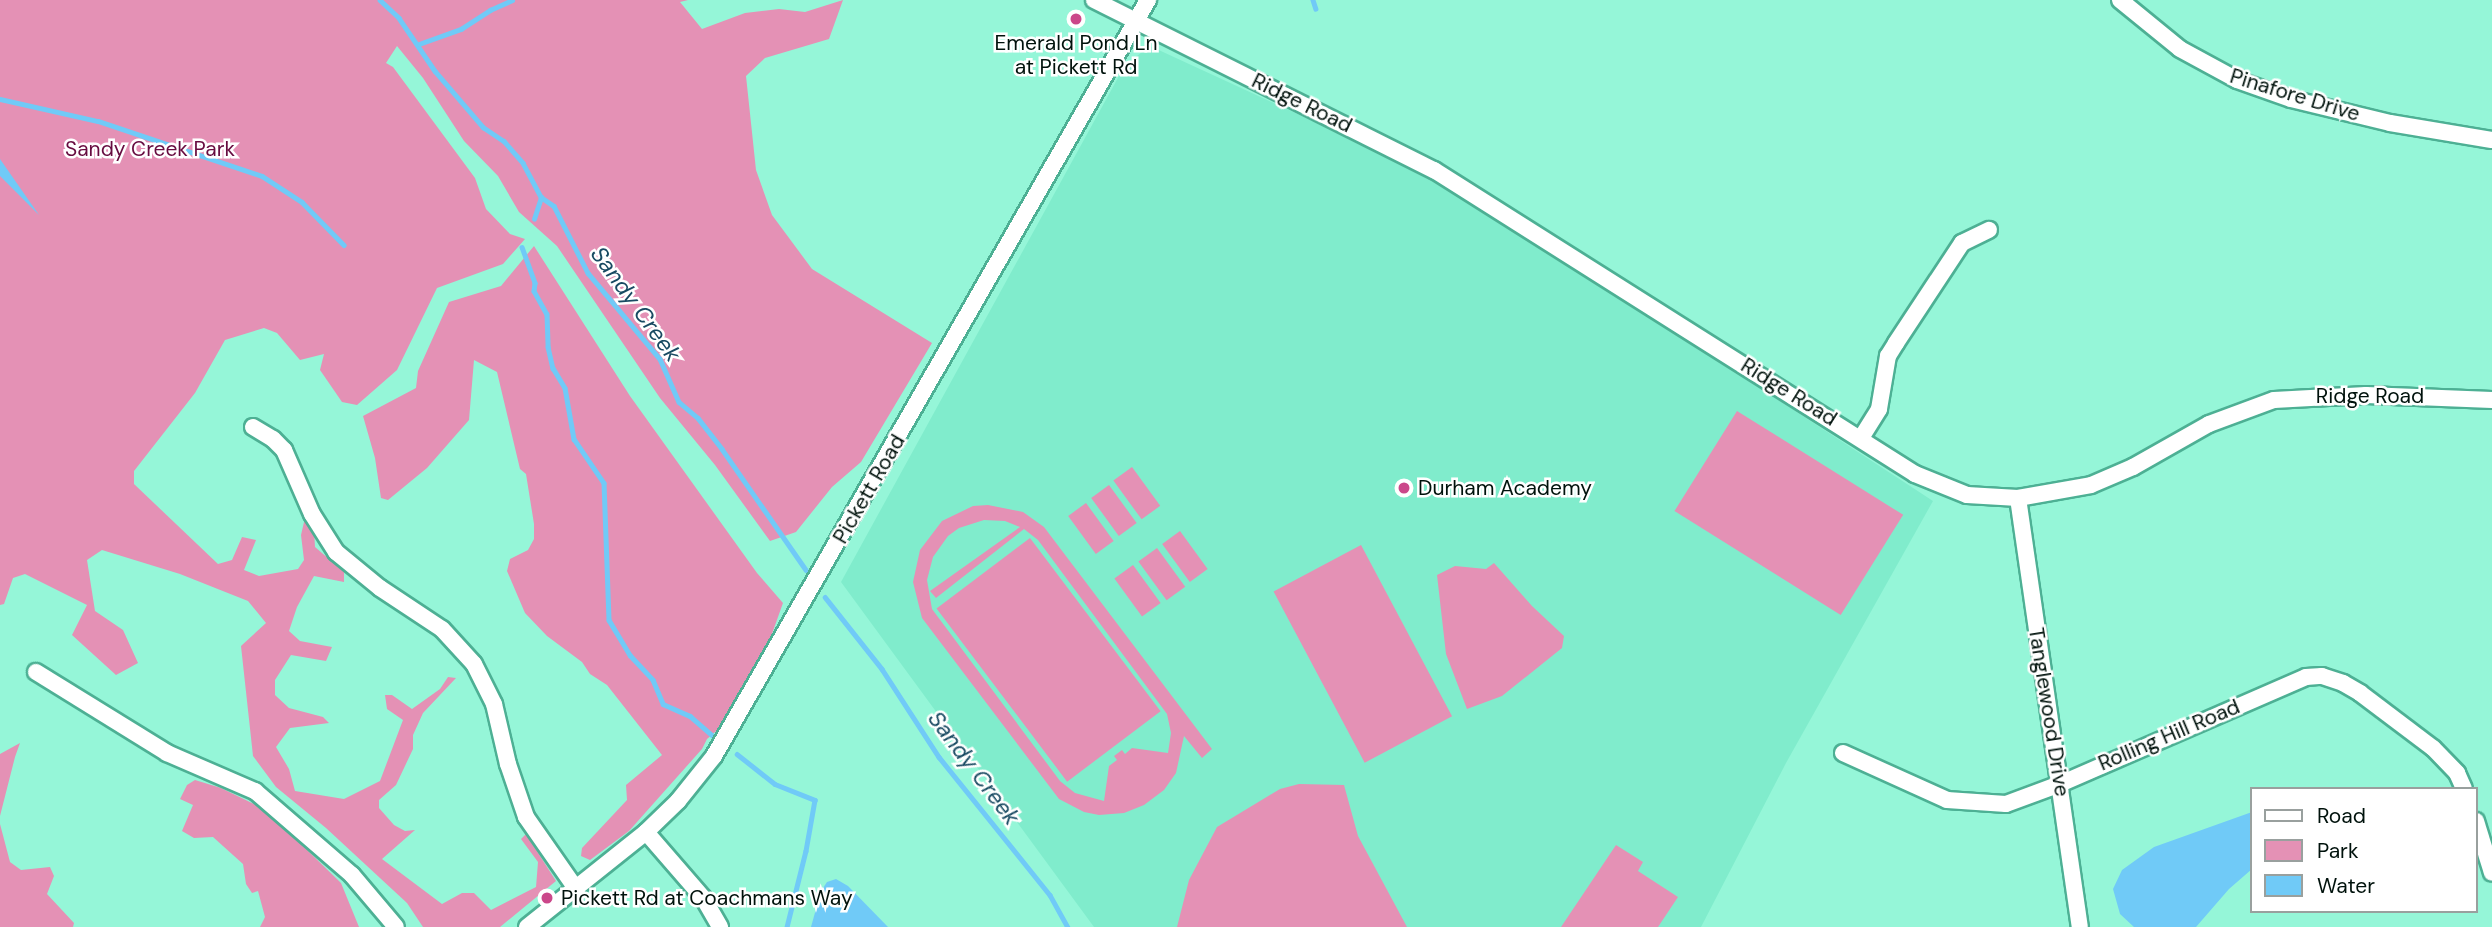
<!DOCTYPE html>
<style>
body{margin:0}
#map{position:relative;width:2492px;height:927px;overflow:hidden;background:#95f6d8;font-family:"DM Sans",sans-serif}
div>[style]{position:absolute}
.built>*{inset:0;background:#80eccc}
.green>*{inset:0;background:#e491b5;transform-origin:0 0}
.water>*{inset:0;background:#70caf7}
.stream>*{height:4.5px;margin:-2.25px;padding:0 2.25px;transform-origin:2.25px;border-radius:2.25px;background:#70caf7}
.roads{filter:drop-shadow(2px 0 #4db094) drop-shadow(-2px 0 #4db094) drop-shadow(0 2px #4db094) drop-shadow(0 -2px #4db094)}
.minor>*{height:16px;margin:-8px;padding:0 8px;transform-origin:8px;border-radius:8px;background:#fff}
.dots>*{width:19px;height:19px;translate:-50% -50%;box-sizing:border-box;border:4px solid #fff;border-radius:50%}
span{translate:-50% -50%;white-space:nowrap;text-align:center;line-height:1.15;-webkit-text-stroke:5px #fff;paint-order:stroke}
.poi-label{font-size:21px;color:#00120c}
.left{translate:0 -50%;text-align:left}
.street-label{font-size:21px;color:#00120c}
.park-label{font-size:21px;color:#670c40}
.water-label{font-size:23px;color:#184a62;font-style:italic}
.legend{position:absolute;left:2250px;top:787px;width:228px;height:126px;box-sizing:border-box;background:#fff;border:2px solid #99a09e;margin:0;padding:9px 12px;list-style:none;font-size:21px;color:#00120c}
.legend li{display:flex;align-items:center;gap:14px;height:35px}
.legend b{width:35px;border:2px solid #99a09e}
</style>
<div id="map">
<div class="built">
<div style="clip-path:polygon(1150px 46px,1408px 165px,1535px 241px,1933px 501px,1786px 763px,1701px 927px,1094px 927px,841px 582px,1125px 65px)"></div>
</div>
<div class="green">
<div style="clip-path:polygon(0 0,688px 0,680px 2px,702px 29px,745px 13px,779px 9px,805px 12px,843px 0,829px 39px,765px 58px,746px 76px,756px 170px,772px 215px,812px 269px,932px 343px,861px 462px,832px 487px,796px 532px,770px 541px,715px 465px,660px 398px,557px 246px,519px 212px,498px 176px,464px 141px,423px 78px,397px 46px,386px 63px,393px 67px,475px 178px,486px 209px,510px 234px,525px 239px,503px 264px,437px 288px,397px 370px,357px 405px,342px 402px,320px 370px,324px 354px,300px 360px,277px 333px,264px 328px,225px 340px,195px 393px,134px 471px,134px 484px,218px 564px,232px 560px,242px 537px,256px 540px,244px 570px,259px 576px,298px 569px,304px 560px,301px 535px,305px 518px,314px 530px,315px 547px,344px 572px,344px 582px,314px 576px,297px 607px,289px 631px,300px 641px,332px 647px,326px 661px,291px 655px,275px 680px,275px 695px,289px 708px,323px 717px,329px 723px,290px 728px,276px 747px,289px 769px,295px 791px,344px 799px,380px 781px,403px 720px,387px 709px,385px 695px,392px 695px,412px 709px,440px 689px,448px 677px,456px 678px,423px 713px,413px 735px,413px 749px,396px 785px,379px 800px,379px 808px,394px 825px,405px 831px,415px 830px,382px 859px,442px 904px,462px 893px,474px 893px,491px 910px,536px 887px,538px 862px,521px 839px,526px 834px,556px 881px,500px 927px,423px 927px,407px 903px,326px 828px,276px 787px,253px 756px,241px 646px,266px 623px,248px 601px,180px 574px,102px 550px,87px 560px,95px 611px,123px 630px,138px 663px,116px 675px,72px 635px,87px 605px,25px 574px,13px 578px,4px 604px,0 605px)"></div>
<div style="clip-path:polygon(534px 246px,630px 396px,757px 573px,783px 603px,768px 645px,721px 727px,707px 739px,702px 749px,629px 831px,590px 860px,581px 856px,582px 848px,627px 800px,626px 785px,662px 755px,607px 685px,590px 674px,582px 662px,547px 636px,525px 613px,507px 571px,510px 559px,528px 550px,534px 539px,534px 524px,526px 474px,520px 469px,497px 372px,474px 360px,469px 420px,427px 468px,388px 500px,381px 498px,375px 458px,363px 416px,416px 388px,418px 371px,449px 302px,501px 286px)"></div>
<div style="left:1737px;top:411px;width:196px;height:118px;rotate:32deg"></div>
<div style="left:1132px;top:467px;width:48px;height:23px;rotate:54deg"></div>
<div style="left:1109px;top:485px;width:47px;height:22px;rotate:54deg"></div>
<div style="left:1086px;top:503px;width:47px;height:22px;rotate:54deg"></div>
<div style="clip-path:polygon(evenodd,988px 505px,1023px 512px,1044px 527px,1212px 749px,1202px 758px,1184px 736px,1176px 773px,1164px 790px,1144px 805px,1124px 813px,1099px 815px,1084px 812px,1059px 799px,922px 618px,913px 582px,920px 550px,942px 521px,973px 506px,988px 505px,984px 520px,1005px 521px,1020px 527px,930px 591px,936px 598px,1024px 529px,1038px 540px,1167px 714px,1171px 733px,1168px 753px,1132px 748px,1125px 754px,1122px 750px,1114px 756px,1117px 760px,1109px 766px,1104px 801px,1075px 793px,1060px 781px,932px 609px,927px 580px,933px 557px,948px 536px,959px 528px,984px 520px)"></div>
<div style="left:1180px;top:531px;width:47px;height:22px;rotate:54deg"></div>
<div style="left:1030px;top:538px;width:217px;height:117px;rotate:53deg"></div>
<div style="left:1361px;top:545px;width:194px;height:99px;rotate:62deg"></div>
<div style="left:1157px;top:548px;width:48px;height:23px;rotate:54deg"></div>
<div style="clip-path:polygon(1494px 563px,1532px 606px,1564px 636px,1562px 648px,1502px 696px,1467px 709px,1446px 654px,1437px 575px,1455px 566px,1486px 569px)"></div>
<div style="left:1133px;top:565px;width:47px;height:23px;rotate:54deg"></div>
<div style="clip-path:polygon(20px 743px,15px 757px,0 816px,0 754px)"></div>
<div style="clip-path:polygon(195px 780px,221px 788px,266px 810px,341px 883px,359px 927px,260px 927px,265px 917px,258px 891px,252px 893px,246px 884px,243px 864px,213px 837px,194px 838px,182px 831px,193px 805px,180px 799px,187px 785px)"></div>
<div style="clip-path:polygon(1299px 784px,1344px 785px,1358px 836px,1407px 927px,1177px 927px,1189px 880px,1217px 827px,1280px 789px)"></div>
<div style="clip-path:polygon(0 824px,10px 862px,21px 870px,50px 867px,54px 876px,47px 894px,74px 923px,73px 927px,0 927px)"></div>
<div style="clip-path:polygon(1616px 845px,1643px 862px,1638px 871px,1678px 897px,1658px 927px,1561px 927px)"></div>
</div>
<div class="water">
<div style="clip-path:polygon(0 159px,39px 215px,0 176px)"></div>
<div style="clip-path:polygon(2252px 812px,2252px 869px,2229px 889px,2196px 927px,2134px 927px,2120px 914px,2113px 889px,2122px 870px,2154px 847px)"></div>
<div style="clip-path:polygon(836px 879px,848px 886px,888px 927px,811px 927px,821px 891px,827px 882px)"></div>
</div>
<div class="stream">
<div style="left:380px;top:0;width:26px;rotate:43deg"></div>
<div style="left:399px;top:18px;width:64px;rotate:55.8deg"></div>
<div style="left:435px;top:71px;width:74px;rotate:49.4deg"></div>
<div style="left:483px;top:127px;width:25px;rotate:34deg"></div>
<div style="left:504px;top:141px;width:29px;rotate:49deg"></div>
<div style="left:523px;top:163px;width:38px;rotate:62deg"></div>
<div style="left:541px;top:197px;width:16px;rotate:35deg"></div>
<div style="left:554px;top:206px;width:75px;rotate:63.1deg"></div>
<div style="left:588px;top:273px;width:112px;rotate:50.1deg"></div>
<div style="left:660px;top:359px;width:47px;rotate:66.2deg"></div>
<div style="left:679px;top:402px;width:25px;rotate:40deg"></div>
<div style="left:698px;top:418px;width:39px;rotate:52deg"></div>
<div style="left:722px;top:449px;width:147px;rotate:55.2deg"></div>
<div style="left:1313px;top:0;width:9px;rotate:72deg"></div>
<div style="left:419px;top:44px;width:45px;rotate:-19.7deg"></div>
<div style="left:461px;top:29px;width:35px;rotate:-33deg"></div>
<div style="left:490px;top:10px;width:24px;rotate:-24deg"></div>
<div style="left:0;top:99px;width:100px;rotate:12.7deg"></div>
<div style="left:98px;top:121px;width:173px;rotate:18.5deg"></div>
<div style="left:262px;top:176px;width:48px;rotate:33deg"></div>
<div style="left:302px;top:202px;width:60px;rotate:45.7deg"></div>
<div style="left:534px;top:219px;width:23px;rotate:-72deg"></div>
<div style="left:522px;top:247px;width:38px;rotate:70deg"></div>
<div style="left:535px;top:283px;width:8px;rotate:97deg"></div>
<div style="left:534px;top:291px;width:26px;rotate:61deg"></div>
<div style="left:547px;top:314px;width:33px;rotate:88deg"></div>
<div style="left:548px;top:347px;width:22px;rotate:77deg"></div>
<div style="left:553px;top:368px;width:23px;rotate:59deg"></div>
<div style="left:565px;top:388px;width:52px;rotate:80deg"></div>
<div style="left:574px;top:439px;width:53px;rotate:55.7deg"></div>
<div style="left:604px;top:483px;width:137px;rotate:87.9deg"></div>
<div style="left:609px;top:620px;width:41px;rotate:59deg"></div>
<div style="left:630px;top:655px;width:34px;rotate:47deg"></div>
<div style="left:653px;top:680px;width:26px;rotate:67deg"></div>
<div style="left:663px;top:704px;width:30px;rotate:24deg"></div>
<div style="left:690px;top:716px;width:30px;rotate:41deg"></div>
<div style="left:825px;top:597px;width:92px;rotate:51.6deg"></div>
<div style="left:882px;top:669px;width:105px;rotate:57.1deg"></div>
<div style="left:939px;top:757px;width:177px;rotate:51.2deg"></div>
<div style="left:1050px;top:895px;width:37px;rotate:61deg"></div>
<div style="left:737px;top:754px;width:48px;rotate:38.3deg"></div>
<div style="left:775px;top:784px;width:43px;rotate:21.8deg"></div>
<div style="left:815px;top:800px;width:52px;rotate:100deg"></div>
<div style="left:806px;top:851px;width:78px;rotate:104deg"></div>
</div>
<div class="roads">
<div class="minor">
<div style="left:1094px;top:0;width:380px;rotate:26.6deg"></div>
<div style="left:1434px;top:170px;width:569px;rotate:32.29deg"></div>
<div style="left:1915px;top:474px;width:56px;rotate:22deg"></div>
<div style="left:1967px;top:495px;width:51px;rotate:3.4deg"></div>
<div style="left:2018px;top:498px;width:74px;rotate:-10.1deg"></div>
<div style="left:2091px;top:485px;width:46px;rotate:-23.2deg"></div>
<div style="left:2133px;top:467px;width:87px;rotate:-29.5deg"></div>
<div style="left:2209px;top:424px;width:69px;rotate:-20.3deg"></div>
<div style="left:2274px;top:400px;width:92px;rotate:-3.1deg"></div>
<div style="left:2366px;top:395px;width:126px;rotate:2.3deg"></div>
<div style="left:2120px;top:0;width:77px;rotate:39.2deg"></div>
<div style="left:2180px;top:49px;width:65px;rotate:28.5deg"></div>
<div style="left:2237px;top:80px;width:57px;rotate:19.4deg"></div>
<div style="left:2291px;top:99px;width:102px;rotate:13.6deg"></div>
<div style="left:2390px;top:123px;width:103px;rotate:9.5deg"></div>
<div style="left:253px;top:427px;width:23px;rotate:31deg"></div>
<div style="left:273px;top:439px;width:16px;rotate:45deg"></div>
<div style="left:284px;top:450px;width:70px;rotate:66.4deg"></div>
<div style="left:312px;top:514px;width:45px;rotate:57.7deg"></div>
<div style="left:336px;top:552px;width:57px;rotate:39.3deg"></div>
<div style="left:380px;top:588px;width:74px;rotate:33.5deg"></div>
<div style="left:442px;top:629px;width:47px;rotate:47.6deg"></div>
<div style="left:474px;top:664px;width:45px;rotate:63.4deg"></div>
<div style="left:494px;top:704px;width:62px;rotate:76.9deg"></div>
<div style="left:508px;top:764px;width:56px;rotate:71.2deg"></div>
<div style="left:526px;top:817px;width:89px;rotate:55.1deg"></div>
<div style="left:1861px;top:438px;width:34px;rotate:-58deg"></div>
<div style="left:1879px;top:409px;width:54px;rotate:-80.4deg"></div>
<div style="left:1888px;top:356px;width:15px;rotate:-58deg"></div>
<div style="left:1896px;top:343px;width:120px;rotate:-56.6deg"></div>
<div style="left:1962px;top:243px;width:30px;rotate:-26deg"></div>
<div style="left:2018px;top:498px;width:433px;rotate:81.8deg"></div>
<div style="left:36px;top:672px;width:154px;rotate:31.7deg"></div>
<div style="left:167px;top:753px;width:96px;rotate:23.4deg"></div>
<div style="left:255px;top:791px;width:128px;rotate:40.9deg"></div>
<div style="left:352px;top:875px;width:68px;rotate:49.8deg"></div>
<div style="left:1843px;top:753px;width:114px;rotate:24.3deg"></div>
<div style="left:1947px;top:800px;width:59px;rotate:3.9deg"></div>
<div style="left:2006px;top:804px;width:58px;rotate:-20.3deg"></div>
<div style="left:2060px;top:784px;width:268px;rotate:-23.5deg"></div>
<div style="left:2306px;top:677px;width:16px;rotate:-4deg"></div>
<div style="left:2322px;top:676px;width:22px;rotate:18deg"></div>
<div style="left:2343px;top:683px;width:20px;rotate:30deg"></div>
<div style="left:2360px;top:693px;width:91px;rotate:37deg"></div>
<div style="left:2433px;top:748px;width:35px;rotate:46deg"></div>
<div style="left:2457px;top:773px;width:17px;rotate:66deg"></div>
<div style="left:2476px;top:821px;width:54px;rotate:72.9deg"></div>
<div style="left:646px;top:832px;width:89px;rotate:49.1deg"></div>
<div style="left:704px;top:899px;width:32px;rotate:60deg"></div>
<div style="left:527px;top:927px;width:152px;rotate:-38.6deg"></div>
<div style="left:646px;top:832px;width:45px;rotate:-44.1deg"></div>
<div style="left:678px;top:801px;width:58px;rotate:-51.3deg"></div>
<div style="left:714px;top:756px;width:872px;rotate:-60.14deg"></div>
</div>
</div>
<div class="dots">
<div style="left:1076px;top:19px;background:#cb478a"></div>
<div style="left:1404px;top:488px;background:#cb478a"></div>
<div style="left:547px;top:898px;background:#cb478a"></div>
</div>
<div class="poi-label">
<span style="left:1076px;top:55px">Emerald Pond Ln<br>at Pickett Rd</span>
<span class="left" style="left:1418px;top:488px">Durham Academy</span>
<span class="left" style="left:561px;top:898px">Pickett Rd at Coachmans Way</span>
</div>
<div class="street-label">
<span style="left:2295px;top:95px;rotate:17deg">Pinafore Drive</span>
<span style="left:1302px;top:103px;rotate:26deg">Ridge Road</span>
<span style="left:1789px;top:392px;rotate:32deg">Ridge Road</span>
<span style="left:2370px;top:396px">Ridge Road</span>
<span style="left:869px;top:489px;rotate:-60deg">Pickett Road</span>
<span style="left:2049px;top:712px;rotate:81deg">Tanglewood Drive</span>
<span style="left:2169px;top:735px;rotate:-23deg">Rolling Hill Road</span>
</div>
<div class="park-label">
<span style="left:150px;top:149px">Sandy Creek Park</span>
</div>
<div class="water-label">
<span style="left:636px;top:304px;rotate:54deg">Sandy Creek</span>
<span style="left:974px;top:768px;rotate:53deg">Sandy Creek</span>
</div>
<ul class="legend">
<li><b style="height:9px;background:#fff"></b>Road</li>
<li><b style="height:19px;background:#e491b5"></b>Park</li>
<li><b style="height:19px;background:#70caf7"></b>Water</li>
</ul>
</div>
